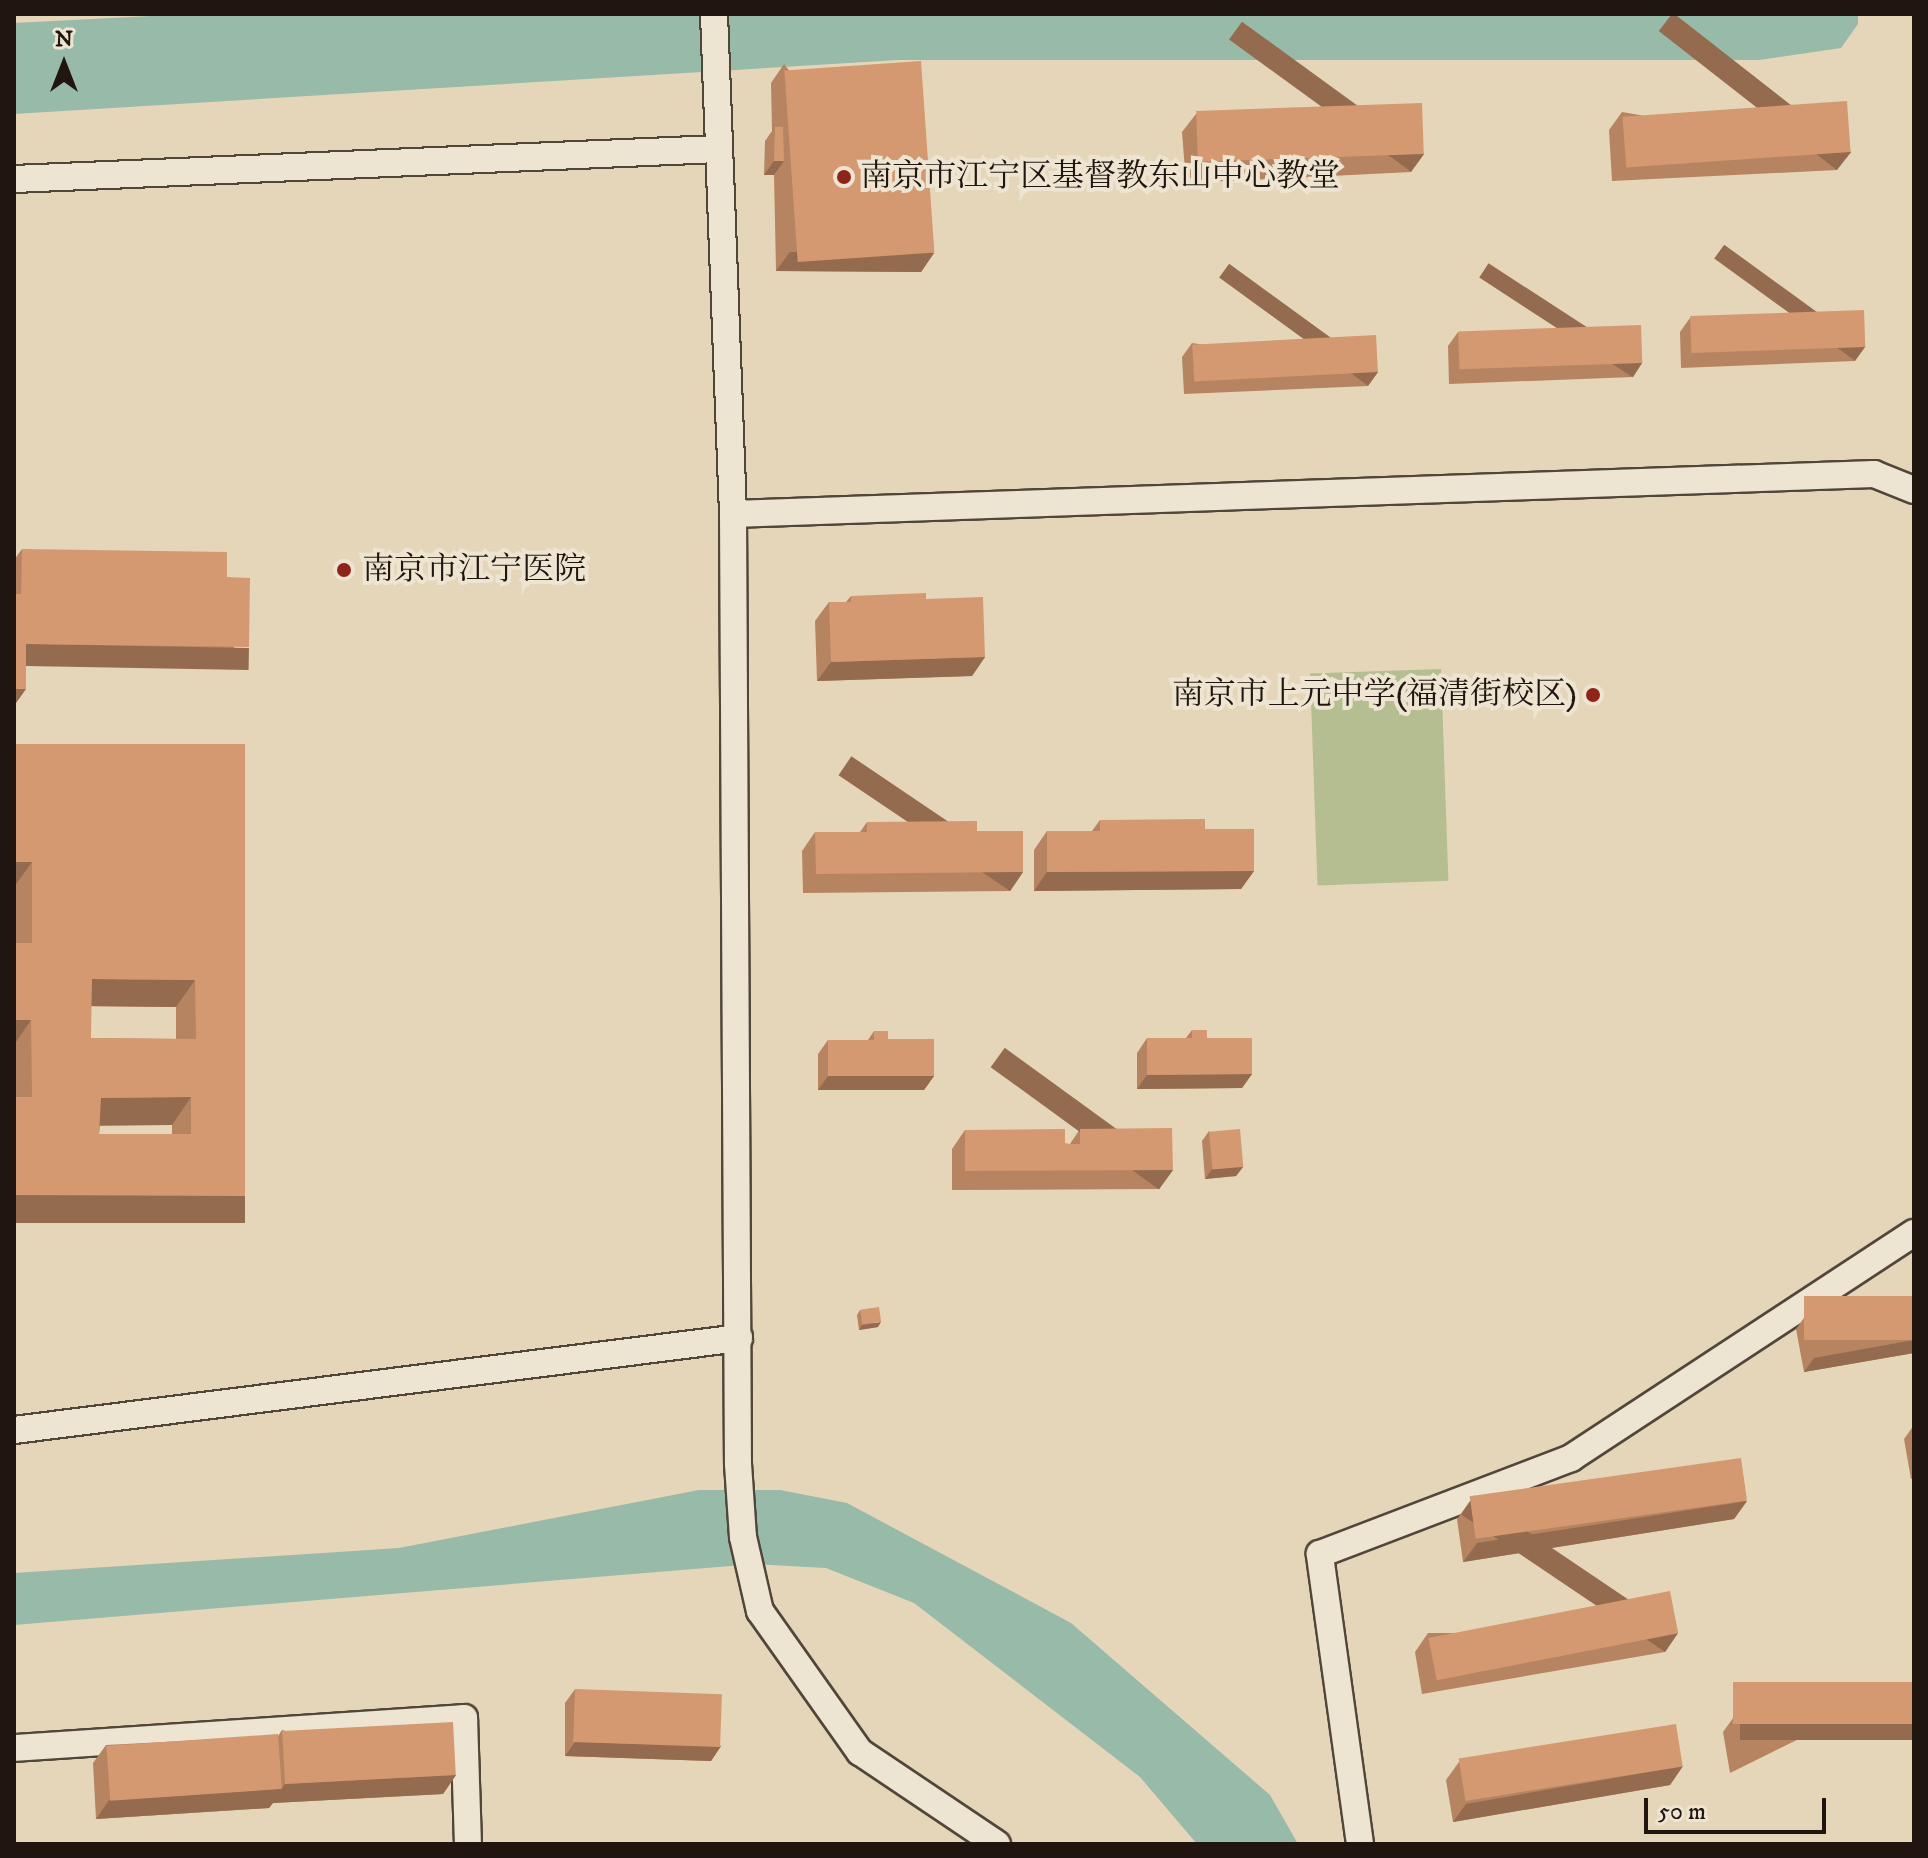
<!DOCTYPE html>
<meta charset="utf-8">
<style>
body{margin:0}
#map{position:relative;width:1928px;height:1858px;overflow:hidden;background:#e5d6b9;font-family:"IM FELL DW Pica","Noto Serif SC",serif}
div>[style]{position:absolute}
.green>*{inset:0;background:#b4be90;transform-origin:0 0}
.water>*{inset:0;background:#97baa9}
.roads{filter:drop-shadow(2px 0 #51463a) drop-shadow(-2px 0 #51463a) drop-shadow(0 2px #51463a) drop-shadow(0 -2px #51463a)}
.street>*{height:26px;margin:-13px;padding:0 13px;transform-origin:13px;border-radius:13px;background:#eee4d2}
.wall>*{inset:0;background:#b68460}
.shaded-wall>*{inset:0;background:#946b4e;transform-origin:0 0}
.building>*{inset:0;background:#d49970;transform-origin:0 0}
.dots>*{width:22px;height:22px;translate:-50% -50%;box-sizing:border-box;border:4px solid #eee4d2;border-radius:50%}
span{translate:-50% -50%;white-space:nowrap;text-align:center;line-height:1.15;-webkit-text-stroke:8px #eee4d2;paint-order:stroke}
.poi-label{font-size:32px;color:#20160f}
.left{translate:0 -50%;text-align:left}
.right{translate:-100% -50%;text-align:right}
.frame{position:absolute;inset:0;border:16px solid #20160f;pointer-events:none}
.north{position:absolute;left:24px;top:24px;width:80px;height:80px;-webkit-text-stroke:6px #eee4d2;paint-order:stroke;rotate:0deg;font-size:22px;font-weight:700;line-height:32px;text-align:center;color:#20160f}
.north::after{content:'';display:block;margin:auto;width:28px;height:36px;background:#20160f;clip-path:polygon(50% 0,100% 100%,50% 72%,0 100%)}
.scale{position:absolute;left:1644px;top:1798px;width:182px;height:36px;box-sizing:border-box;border:4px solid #20160f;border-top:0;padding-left:10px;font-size:24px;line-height:28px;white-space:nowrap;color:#20160f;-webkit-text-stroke:6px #eee4d2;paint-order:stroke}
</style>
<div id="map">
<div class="green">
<div style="left:1441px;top:669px;width:212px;height:131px;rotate:88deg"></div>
</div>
<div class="water">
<div style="clip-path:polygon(189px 14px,1858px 14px,1858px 24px,1841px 48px,1759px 60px,898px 60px,14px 114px,14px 23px)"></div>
<div style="clip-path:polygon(699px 1490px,780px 1490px,847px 1503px,1071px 1623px,1270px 1795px,1298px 1844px,1197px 1844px,1140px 1777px,914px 1603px,826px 1568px,755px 1564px,14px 1625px,14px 1573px,399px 1548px)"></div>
</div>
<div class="roads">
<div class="street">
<div style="left:714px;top:14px;width:500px;rotate:87.82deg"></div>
<div style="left:733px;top:514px;width:950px;rotate:89.7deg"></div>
<div style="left:738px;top:1464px;width:73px;rotate:86.1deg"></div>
<div style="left:743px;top:1537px;width:76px;rotate:77.1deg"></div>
<div style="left:760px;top:1611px;width:173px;rotate:54.7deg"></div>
<div style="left:860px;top:1752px;width:165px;rotate:33.9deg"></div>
<div style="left:14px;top:179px;width:705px;rotate:-2.44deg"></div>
<div style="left:733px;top:514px;width:1142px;rotate:-2.01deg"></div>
<div style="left:1874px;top:474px;width:43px;rotate:21.8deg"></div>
<div style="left:14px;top:1430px;width:731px;rotate:-7.23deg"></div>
<div style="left:14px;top:1748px;width:451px;rotate:-3.8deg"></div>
<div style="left:464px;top:1718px;width:126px;rotate:88.2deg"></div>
<div style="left:1360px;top:1844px;width:293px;rotate:-97.9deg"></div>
<div style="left:1320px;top:1554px;width:269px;rotate:-20.9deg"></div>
<div style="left:1571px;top:1458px;width:410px;rotate:-33.3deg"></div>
</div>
</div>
<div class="wall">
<div style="clip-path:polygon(784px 64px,934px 253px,921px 272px,776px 271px,774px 175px,764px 175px,765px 141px,772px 131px,771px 83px)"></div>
<div style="clip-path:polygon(1622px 112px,1851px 152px,1837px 170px,1612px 181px,1609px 130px)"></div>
<div style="clip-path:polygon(1196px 114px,1424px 154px,1411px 172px,1186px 183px,1182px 132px)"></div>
<div style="clip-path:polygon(1690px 318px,1865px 347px,1855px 361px,1681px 368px,1680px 332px)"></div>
<div style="clip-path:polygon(1458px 332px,1642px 363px,1633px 377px,1449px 384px,1448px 346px)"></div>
<div style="clip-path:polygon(1192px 343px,1378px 372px,1368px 386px,1184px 394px,1182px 357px)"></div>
<div style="clip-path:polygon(22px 549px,227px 577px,236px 666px,26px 663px,14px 706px,14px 560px)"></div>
<div style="clip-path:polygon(851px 596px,926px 599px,985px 657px,972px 676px,817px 681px,815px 621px,829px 602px,846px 602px)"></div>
<div style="clip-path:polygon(evenodd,14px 744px,245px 744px,226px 1223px,14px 1223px,14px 744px,91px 1006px,176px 1007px,176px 1039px,91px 1038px,91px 1006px,14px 744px,100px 1125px,172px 1125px,172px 1134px,99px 1134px,100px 1125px)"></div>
<div style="clip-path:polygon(1100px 820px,1205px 829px,1254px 871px,1241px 889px,1034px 891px,1034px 850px,1047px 831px,1092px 831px)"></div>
<div style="clip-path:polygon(867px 822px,977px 831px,1023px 872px,1010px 891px,803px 893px,802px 851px,815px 832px,860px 832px)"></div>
<div style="clip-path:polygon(1192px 1030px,1207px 1038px,1252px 1074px,1242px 1088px,1137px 1089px,1137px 1053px,1147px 1038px,1186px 1038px)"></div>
<div style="clip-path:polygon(874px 1031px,888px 1039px,934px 1076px,924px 1090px,818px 1090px,818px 1054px,828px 1040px,868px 1040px)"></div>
<div style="clip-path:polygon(1080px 1129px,1173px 1170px,1159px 1189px,952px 1190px,952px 1149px,965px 1130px,1070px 1144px)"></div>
<div style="clip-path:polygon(1209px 1131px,1243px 1167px,1236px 1176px,1205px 1179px,1202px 1141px)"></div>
<div style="clip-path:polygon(1914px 1296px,1914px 1353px,1804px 1372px,1796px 1329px,1806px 1315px)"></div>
<div style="clip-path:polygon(860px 1310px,878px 1327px,859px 1330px,857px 1315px)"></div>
<div style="clip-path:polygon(1914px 1425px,1914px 1478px,1911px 1479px,1904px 1439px)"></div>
<div style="clip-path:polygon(1470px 1501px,1747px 1501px,1734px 1519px,1463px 1562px,1457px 1519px)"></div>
<div style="clip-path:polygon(1428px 1633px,1678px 1633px,1665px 1652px,1422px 1694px,1415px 1652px)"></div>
<div style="clip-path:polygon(1914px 1682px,1730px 1773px,1723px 1732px,1736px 1714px)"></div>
<div style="clip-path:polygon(575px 1689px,721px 1746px,711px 1761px,565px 1756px,565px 1703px)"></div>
<div style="clip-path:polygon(282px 1730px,456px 1775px,443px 1794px,273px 1803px,269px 1808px,96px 1819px,93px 1763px,106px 1745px,278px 1736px)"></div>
<div style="clip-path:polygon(1459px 1762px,1683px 1766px,1670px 1785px,1453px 1822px,1446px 1780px)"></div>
</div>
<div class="shaded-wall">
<div style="left:1206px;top:14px;width:64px;height:2px"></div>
<div style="left:1851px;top:152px;width:23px;height:226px;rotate:128deg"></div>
<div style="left:1424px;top:154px;width:22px;height:225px;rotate:126deg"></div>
<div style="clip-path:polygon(774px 161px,784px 161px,774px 175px,764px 175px)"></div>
<div style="clip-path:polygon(790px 252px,934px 253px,921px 272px,776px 271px)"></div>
<div style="left:1865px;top:347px;width:17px;height:174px;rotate:126deg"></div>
<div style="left:1642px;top:363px;width:17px;height:183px;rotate:123deg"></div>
<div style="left:1378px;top:372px;width:17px;height:184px;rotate:126deg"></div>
<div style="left:26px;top:644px;width:223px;height:22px;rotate:1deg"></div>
<div style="clip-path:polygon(985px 657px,972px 676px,817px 681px,831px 662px)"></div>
<div style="clip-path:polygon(14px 689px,26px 689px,14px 706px)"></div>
<div style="clip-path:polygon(14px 862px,32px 862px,14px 887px)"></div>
<div style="clip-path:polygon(1254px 871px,1241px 889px,1034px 891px,1047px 872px)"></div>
<div style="left:1023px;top:872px;width:23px;height:207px;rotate:124deg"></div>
<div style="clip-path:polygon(92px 979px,195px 980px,176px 1007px,72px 1006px)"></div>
<div style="clip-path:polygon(14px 1020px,31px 1020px,14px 1045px)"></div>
<div style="clip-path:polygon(1252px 1074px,1242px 1088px,1137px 1089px,1147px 1075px)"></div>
<div style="clip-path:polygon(828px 1076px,934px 1076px,924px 1090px,818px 1090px)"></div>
<div style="clip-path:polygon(191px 1097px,172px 1125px,82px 1126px,101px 1098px)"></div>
<div style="clip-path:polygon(1243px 1167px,1236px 1176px,1205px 1179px,1212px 1169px)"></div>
<div style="left:1173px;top:1170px;width:24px;height:208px;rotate:126deg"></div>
<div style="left:14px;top:1195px;width:231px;height:28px"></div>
<div style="clip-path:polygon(881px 1322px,878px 1327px,859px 1330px,862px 1325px)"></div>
<div style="clip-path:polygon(1914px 1340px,1914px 1353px,1804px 1372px,1814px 1358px)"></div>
<div style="clip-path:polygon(1747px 1501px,1734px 1519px,1463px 1562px,1477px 1543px)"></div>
<div style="left:1678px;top:1633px;width:23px;height:246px;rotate:124deg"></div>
<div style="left:1914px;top:1724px;width:16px;height:174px;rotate:90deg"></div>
<div style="clip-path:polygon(575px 1742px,721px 1746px,711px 1761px,565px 1756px)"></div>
<div style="clip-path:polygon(1683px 1766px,1670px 1785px,1453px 1822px,1466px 1804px)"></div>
<div style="clip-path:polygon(456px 1775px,443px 1794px,273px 1803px,269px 1808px,96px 1819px,109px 1800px,281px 1789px,285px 1784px)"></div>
</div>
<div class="building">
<div style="left:921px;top:61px;width:192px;height:137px;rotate:86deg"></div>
<div style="left:1847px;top:101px;width:51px;height:225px;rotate:86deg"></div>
<div style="left:1422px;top:103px;width:51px;height:226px;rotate:88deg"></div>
<div style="clip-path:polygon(775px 127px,783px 127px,784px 161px,774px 161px)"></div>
<div style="left:1864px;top:310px;width:37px;height:174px;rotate:88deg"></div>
<div style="left:1641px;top:325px;width:38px;height:183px;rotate:88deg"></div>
<div style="left:1376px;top:335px;width:37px;height:184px;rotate:87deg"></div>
<div style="clip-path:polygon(22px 549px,227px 552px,227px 577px,250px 578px,249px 647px,26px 644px,26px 689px,14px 689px,14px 594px,21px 594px)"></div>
<div style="clip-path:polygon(926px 593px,926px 599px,983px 597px,985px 657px,831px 662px,829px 602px,851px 602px,851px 596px)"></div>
<div style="clip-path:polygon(evenodd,14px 744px,245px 744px,245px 1196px,14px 1195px,14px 1097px,32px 1097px,31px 1020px,14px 1020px,14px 943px,32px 943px,32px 862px,14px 862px,14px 744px,92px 979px,195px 980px,196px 1039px,91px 1038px,92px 979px,14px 744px,191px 1097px,191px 1134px,99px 1134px,101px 1098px,191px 1097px)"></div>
<div style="clip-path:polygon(1205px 819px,1205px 829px,1254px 829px,1254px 871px,1047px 872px,1047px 831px,1100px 831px,1100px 820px)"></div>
<div style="clip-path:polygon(977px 821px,977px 831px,1023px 831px,1023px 872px,816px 874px,815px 832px,867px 832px,867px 822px)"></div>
<div style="clip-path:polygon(1192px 1030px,1207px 1030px,1207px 1038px,1252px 1038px,1252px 1074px,1147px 1075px,1147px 1038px,1192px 1038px)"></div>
<div style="clip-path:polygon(874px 1031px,888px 1031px,888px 1039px,934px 1039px,934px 1076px,828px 1076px,828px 1040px,874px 1040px)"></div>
<div style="clip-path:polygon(1172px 1128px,1173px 1170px,965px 1171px,965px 1130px,1065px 1129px,1065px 1144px,1080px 1144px,1080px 1129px)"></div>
<div style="left:1240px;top:1129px;width:38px;height:31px;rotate:85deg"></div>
<div style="left:1914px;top:1296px;width:44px;height:110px;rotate:90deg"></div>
<div style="left:879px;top:1307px;width:15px;height:19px;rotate:82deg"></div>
<div style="left:1741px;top:1458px;width:43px;height:274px;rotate:82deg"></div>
<div style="left:1670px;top:1591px;width:43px;height:246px;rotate:79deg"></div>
<div style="left:1914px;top:1682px;width:42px;height:181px;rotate:90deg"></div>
<div style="left:575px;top:1689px;width:147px;height:53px;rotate:2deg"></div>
<div style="left:453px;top:1722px;width:53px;height:171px;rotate:87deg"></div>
<div style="left:1676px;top:1724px;width:43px;height:220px;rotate:81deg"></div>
<div style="left:278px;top:1734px;width:55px;height:172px;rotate:86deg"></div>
</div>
<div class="dots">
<div style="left:844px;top:177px;background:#8f2418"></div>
<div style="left:344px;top:570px;background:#8f2418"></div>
<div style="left:1593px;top:695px;background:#8f2418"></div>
</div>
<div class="poi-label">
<span class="left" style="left:860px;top:177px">南京市江宁区基督教东山中心教堂</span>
<span class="left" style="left:362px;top:570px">南京市江宁医院</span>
<span class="right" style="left:1577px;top:695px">南京市上元中学(福清街校区)</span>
</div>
<div class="frame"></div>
<div class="north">N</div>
<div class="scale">50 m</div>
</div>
